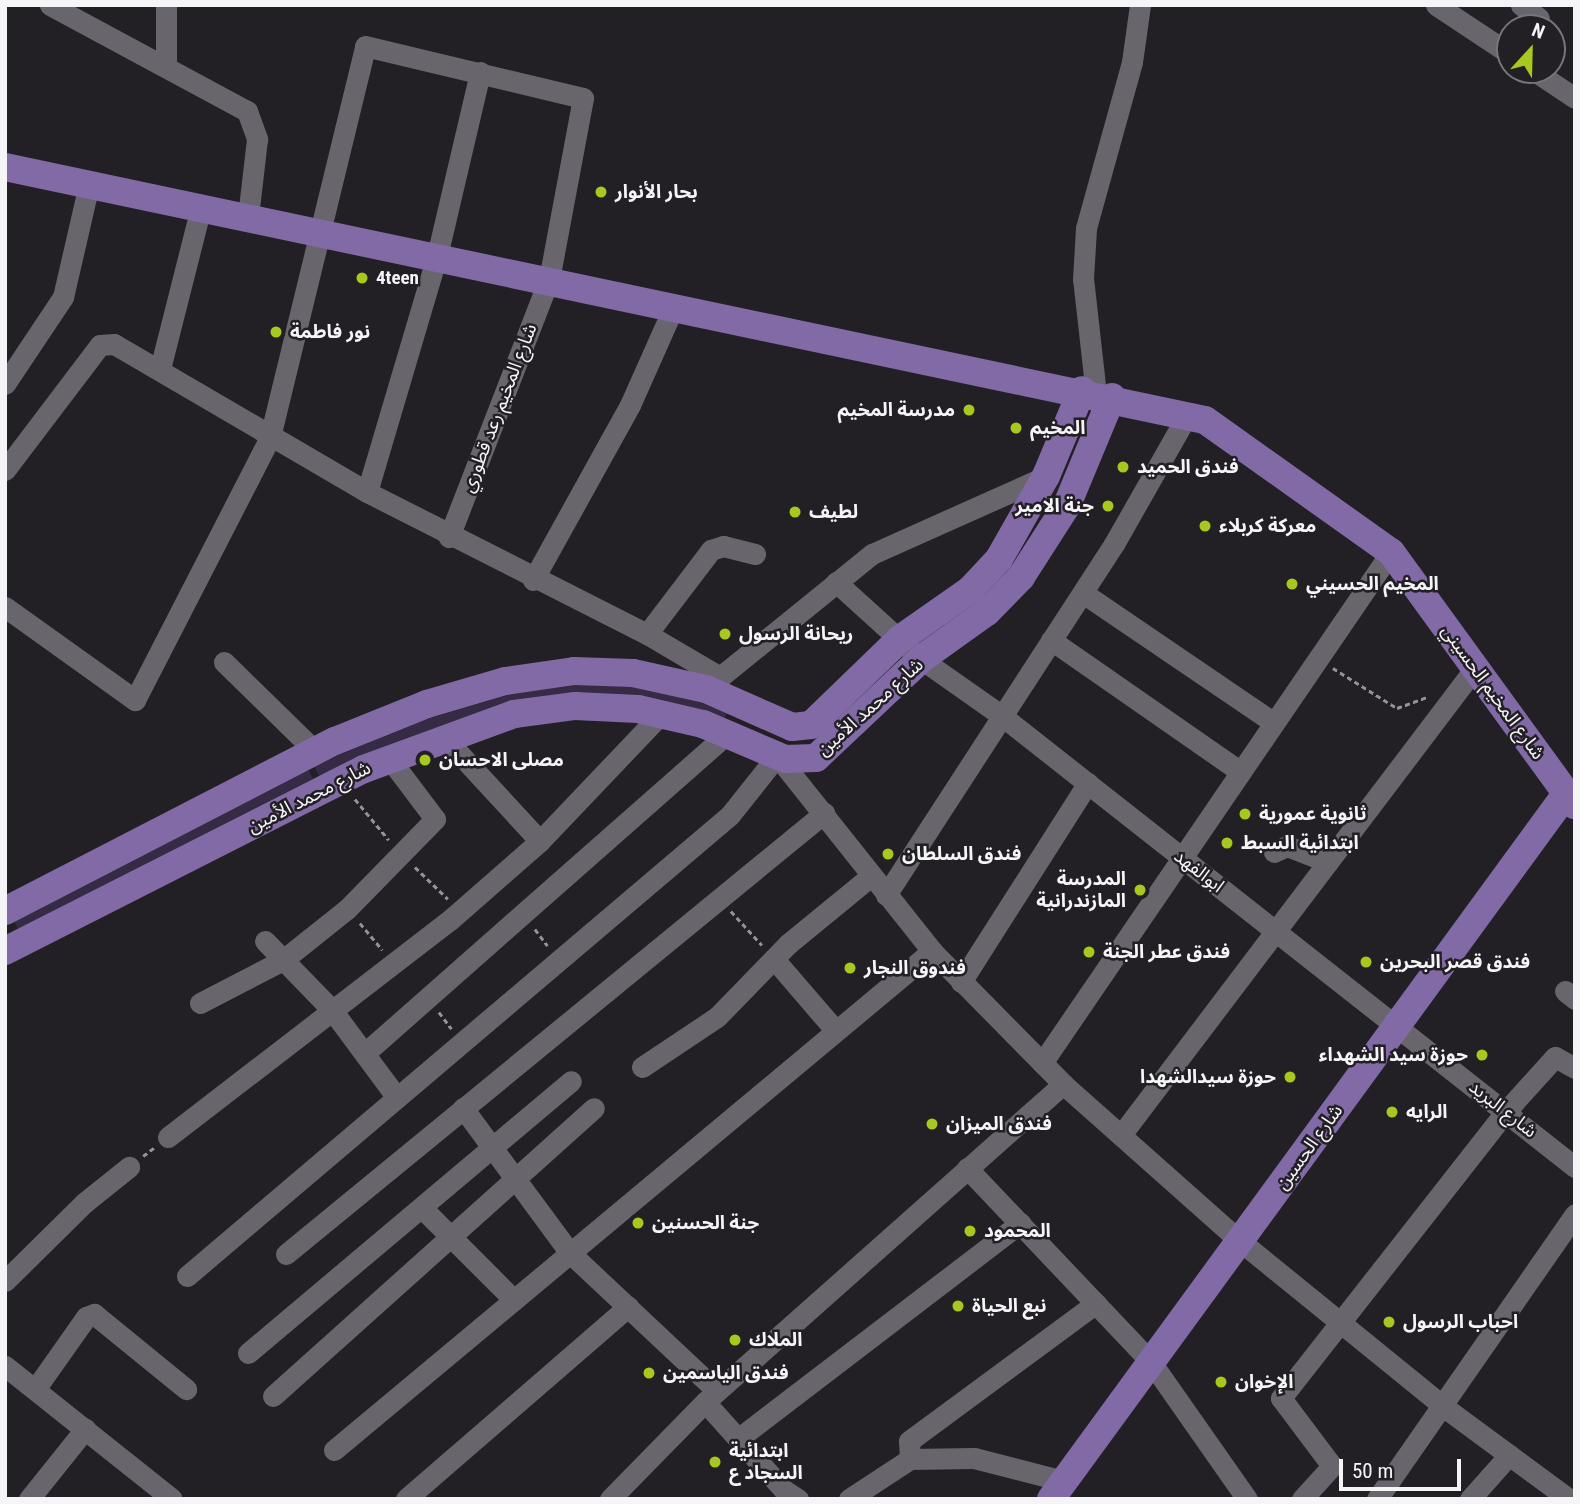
<!DOCTYPE html>
<meta charset="utf-8">
<style>
body{margin:0}
#map{position:relative;width:1580px;height:1504px;overflow:hidden;background:#222025;font-family:"Roboto Condensed","Noto Sans Arabic",sans-serif}
div>[style]{position:absolute}
.green>*{inset:0;background:#352b44;transform-origin:0 0}
.path>*{height:2.5px;margin-top:-1.25px;transform-origin:0;background:repeating-linear-gradient(90deg,#959397 0 5px,transparent 0 8.5px)}
.minor>*{height:21px;margin:-10.5px;padding:0 10.5px;transform-origin:10.5px;border-radius:10.5px;background:#68666c}
.major>*{height:28px;margin:-14px;padding:0 14px;transform-origin:14px;border-radius:14px;background:#826aa6}
.dots>*{width:19px;height:19px;translate:-50% -50%;box-sizing:border-box;border:4px solid #222025;border-radius:50%}
span{translate:-50% -50%;white-space:nowrap;text-align:center;line-height:1.15;-webkit-text-stroke:5px #222025;paint-order:stroke}
.poi-label{font-size:19px;color:#f5f4f7;font-weight:700}
.left{translate:0 -50%;text-align:left}
.right{translate:-100% -50%;text-align:right}
.street-label{font-size:19px;color:#f5f4f7}
.frame{position:absolute;inset:0;border:7px solid #f5f4f7;pointer-events:none}
.north{position:absolute;left:1496px;top:14px;width:70px;height:70px;box-sizing:border-box;background:#222025;border:2px solid #767579;border-radius:50%;rotate:22deg;font-size:19px;font-weight:700;line-height:28px;text-align:center;color:#f5f4f7}
.north::after{content:'';display:block;margin:auto;width:24px;height:32px;background:#a7c81f;clip-path:polygon(50% 0,100% 100%,50% 72%,0 100%)}
.scale{position:absolute;left:1339px;top:1459px;width:122px;height:32px;box-sizing:border-box;border:4px solid #f5f4f7;border-top:0;padding-left:9px;font-size:21px;line-height:24px;white-space:nowrap;color:#f5f4f7;-webkit-text-stroke:5px #222025;paint-order:stroke}
</style>
<div id="map">
<div class="green">
<div style="clip-path:polygon(545px 684px,625px 684px,728px 708px,725px 718px,653px 699px,551px 695px,526px 699px,319px 776px,314px 766px,411px 724px)"></div>
<div style="left:308px;top:769px;width:11px;height:331px;rotate:63deg"></div>
</div>
<div class="path">
<div style="left:1333px;top:668px;width:75px;rotate:32deg"></div>
<div style="left:1397px;top:708px;width:33px;rotate:-20deg"></div>
<div style="left:355px;top:799px;width:53px;rotate:50.3deg"></div>
<div style="left:415px;top:867px;width:46px;rotate:44.1deg"></div>
<div style="left:731px;top:911px;width:46px;rotate:47.6deg"></div>
<div style="left:360px;top:923px;width:35px;rotate:50deg"></div>
<div style="left:535px;top:929px;width:21px;rotate:53deg"></div>
<div style="left:439px;top:1012px;width:21px;rotate:53deg"></div>
<div style="left:143px;top:1156px;width:15px;rotate:-37deg"></div>
</div>
<div class="minor">
<div style="left:50px;top:5px;width:224px;rotate:28.3deg"></div>
<div style="left:247px;top:111px;width:30px;rotate:70deg"></div>
<div style="left:257px;top:139px;width:79px;rotate:96.6deg"></div>
<div style="left:1436px;top:5px;width:89px;rotate:33.5deg"></div>
<div style="left:1521px;top:5px;width:22px;rotate:36deg"></div>
<div style="left:166px;top:65px;width:60px;rotate:-90deg"></div>
<div style="left:1533px;top:70px;width:50px;rotate:33.7deg"></div>
<div style="left:160px;top:369px;width:167px;rotate:-75.8deg"></div>
<div style="left:5px;top:384px;width:105px;rotate:-56.3deg"></div>
<div style="left:63px;top:297px;width:116px;rotate:-77deg"></div>
<div style="left:1096px;top:394px;width:116px;rotate:-96.4deg"></div>
<div style="left:1083px;top:279px;width:51px;rotate:-86.6deg"></div>
<div style="left:1086px;top:228px;width:172px;rotate:-74.5deg"></div>
<div style="left:1132px;top:62px;width:58px;rotate:-82deg"></div>
<div style="left:5px;top:470px;width:157px;rotate:-52.8deg"></div>
<div style="left:100px;top:345px;width:14px;rotate:-4deg"></div>
<div style="left:114px;top:344px;width:293px;rotate:30.3deg"></div>
<div style="left:367px;top:492px;width:314px;rotate:26.9deg"></div>
<div style="left:647px;top:634px;width:85px;rotate:30.5deg"></div>
<div style="left:720px;top:677px;width:18px;rotate:139deg"></div>
<div style="left:367px;top:492px;width:246px;rotate:-73.5deg"></div>
<div style="left:437px;top:256px;width:189px;rotate:-76.8deg"></div>
<div style="left:533px;top:580px;width:200px;rotate:-61deg"></div>
<div style="left:630px;top:405px;width:108px;rotate:-66deg"></div>
<div style="left:836px;top:582px;width:115px;rotate:42.2deg"></div>
<div style="left:921px;top:659px;width:99px;rotate:35.1deg"></div>
<div style="left:1002px;top:716px;width:729px;rotate:38.21deg"></div>
<div style="left:1083px;top:593px;width:231px;rotate:34.2deg"></div>
<div style="left:5px;top:607px;width:160px;rotate:35.6deg"></div>
<div style="left:135px;top:700px;width:296px;rotate:-62.8deg"></div>
<div style="left:270px;top:437px;width:402px;rotate:-76.3deg"></div>
<div style="left:365px;top:46px;width:224px;rotate:13.4deg"></div>
<div style="left:583px;top:98px;width:184px;rotate:100.6deg"></div>
<div style="left:549px;top:279px;width:277px;rotate:111.2deg"></div>
<div style="left:647px;top:634px;width:106px;rotate:-52.7deg"></div>
<div style="left:711px;top:550px;width:13px;rotate:-18deg"></div>
<div style="left:723px;top:546px;width:33px;rotate:14deg"></div>
<div style="left:1051px;top:640px;width:231px;rotate:34.8deg"></div>
<div style="left:224px;top:662px;width:127px;rotate:44.4deg"></div>
<div style="left:720px;top:677px;width:196px;rotate:-39deg"></div>
<div style="left:872px;top:554px;width:191px;rotate:-24.1deg"></div>
<div style="left:443px;top:736px;width:143px;rotate:47.3deg"></div>
<div style="left:1274px;top:852px;width:14px;rotate:-25deg"></div>
<div style="left:1287px;top:846px;width:44px;rotate:21.3deg"></div>
<div style="left:886px;top:895px;width:419px;rotate:-57deg"></div>
<div style="left:1114px;top:544px;width:150px;rotate:-60.4deg"></div>
<div style="left:265px;top:941px;width:96px;rotate:45.8deg"></div>
<div style="left:332px;top:1010px;width:109px;rotate:53.5deg"></div>
<div style="left:774px;top:959px;width:94px;rotate:49.3deg"></div>
<div style="left:961px;top:982px;width:236px;rotate:-57.5deg"></div>
<div style="left:1565px;top:991px;width:13px;rotate:39deg"></div>
<div style="left:200px;top:1003px;width:93px;rotate:-27.4deg"></div>
<div style="left:283px;top:960px;width:82px;rotate:-38.6deg"></div>
<div style="left:347px;top:909px;width:126px;rotate:-45.6deg"></div>
<div style="left:435px;top:819px;width:76px;rotate:-127deg"></div>
<div style="left:365px;top:1053px;width:484px;rotate:-41.4deg"></div>
<div style="left:1042px;top:1063px;width:619px;rotate:-55.67deg"></div>
<div style="left:642px;top:1067px;width:90px;rotate:-33.7deg"></div>
<div style="left:717px;top:1017px;width:102px;rotate:-45.8deg"></div>
<div style="left:788px;top:944px;width:107px;rotate:-39.3deg"></div>
<div style="left:463px;top:1108px;width:179px;rotate:53.6deg"></div>
<div style="left:569px;top:1252px;width:203px;rotate:43.2deg"></div>
<div style="left:1121px;top:1135px;width:586px;rotate:-52.84deg"></div>
<div style="left:168px;top:1137px;width:357px;rotate:-37.6deg"></div>
<div style="left:451px;top:919px;width:118px;rotate:-41.2deg"></div>
<div style="left:540px;top:841px;width:177px;rotate:-46.4deg"></div>
<div style="left:967px;top:1168px;width:267px;rotate:46.5deg"></div>
<div style="left:1151px;top:1362px;width:167px;rotate:55deg"></div>
<div style="left:422px;top:1208px;width:130px;rotate:45deg"></div>
<div style="left:286px;top:1254px;width:696px;rotate:-39.34deg"></div>
<div style="left:187px;top:1276px;width:712px;rotate:-40.33deg"></div>
<div style="left:730px;top:815px;width:75px;rotate:-51.5deg"></div>
<div style="left:777px;top:756px;width:249px;rotate:51.5deg"></div>
<div style="left:932px;top:951px;width:187px;rotate:45.4deg"></div>
<div style="left:1063px;top:1084px;width:237px;rotate:41.6deg"></div>
<div style="left:1240px;top:1241px;width:263px;rotate:39.1deg"></div>
<div style="left:1444px;top:1407px;width:155px;rotate:36.4deg"></div>
<div style="left:5px;top:1281px;width:111px;rotate:-44.6deg"></div>
<div style="left:84px;top:1203px;width:58px;rotate:-38.7deg"></div>
<div style="left:248px;top:1353px;width:422px;rotate:-40.1deg"></div>
<div style="left:5px;top:1366px;width:213px;rotate:38.5deg"></div>
<div style="left:36px;top:1388px;width:87px;rotate:-54.8deg"></div>
<div style="left:86px;top:1317px;width:9px;rotate:-21deg"></div>
<div style="left:94px;top:1314px;width:119px;rotate:39.2deg"></div>
<div style="left:273px;top:1396px;width:431px;rotate:-41.9deg"></div>
<div style="left:705px;top:1402px;width:118px;rotate:48.1deg"></div>
<div style="left:784px;top:1490px;width:17px;rotate:33deg"></div>
<div style="left:739px;top:1438px;width:354px;rotate:-37.4deg"></div>
<div style="left:334px;top:1450px;width:779px;rotate:-39.84deg"></div>
<div style="left:910px;top:1459px;width:18px;rotate:-93deg"></div>
<div style="left:909px;top:1441px;width:232px;rotate:-36.4deg"></div>
<div style="left:29px;top:1499px;width:90px;rotate:-51.3deg"></div>
<div style="left:406px;top:1499px;width:294px;rotate:-40.9deg"></div>
<div style="left:610px;top:1499px;width:136px;rotate:-45.6deg"></div>
<div style="left:705px;top:1402px;width:479px;rotate:-41.6deg"></div>
<div style="left:849px;top:1499px;width:73px;rotate:-33.3deg"></div>
<div style="left:910px;top:1459px;width:64px;rotate:-0.9deg"></div>
<div style="left:974px;top:1458px;width:81px;rotate:14.4deg"></div>
<div style="left:1302px;top:1499px;width:45px;rotate:-47.7deg"></div>
<div style="left:1332px;top:1466px;width:85px;rotate:-126.9deg"></div>
<div style="left:1281px;top:1398px;width:365px;rotate:-51.9deg"></div>
<div style="left:1506px;top:1111px;width:73px;rotate:-47.8deg"></div>
<div style="left:1555px;top:1057px;width:23px;rotate:29deg"></div>
<div style="left:1377px;top:1499px;width:347px;rotate:-55.2deg"></div>
<div style="left:1470px;top:1499px;width:59px;rotate:-48.4deg"></div>
</div>
<div class="major">
<div style="left:5px;top:167px;width:1226px;rotate:11.91deg"></div>
<div style="left:1205px;top:420px;width:228px;rotate:35.4deg"></div>
<div style="left:1391px;top:552px;width:313px;rotate:54deg"></div>
<div style="left:5px;top:911px;width:371px;rotate:-27.3deg"></div>
<div style="left:335px;top:741px;width:99px;rotate:-21.9deg"></div>
<div style="left:427px;top:704px;width:81px;rotate:-16.4deg"></div>
<div style="left:505px;top:681px;width:70px;rotate:-8.2deg"></div>
<div style="left:574px;top:671px;width:59px;rotate:1.9deg"></div>
<div style="left:633px;top:673px;width:75px;rotate:12.4deg"></div>
<div style="left:706px;top:689px;width:94px;rotate:23.8deg"></div>
<div style="left:792px;top:727px;width:19px;rotate:-6deg"></div>
<div style="left:811px;top:725px;width:124px;rotate:-44deg"></div>
<div style="left:900px;top:639px;width:85px;rotate:-35deg"></div>
<div style="left:970px;top:590px;width:42px;rotate:-46.9deg"></div>
<div style="left:999px;top:559px;width:95px;rotate:-60.5deg"></div>
<div style="left:1046px;top:476px;width:93px;rotate:-67.3deg"></div>
<div style="left:5px;top:951px;width:402px;rotate:-26.9deg"></div>
<div style="left:364px;top:769px;width:160px;rotate:-20.1deg"></div>
<div style="left:514px;top:714px;width:62px;rotate:-7.5deg"></div>
<div style="left:575px;top:706px;width:63px;rotate:2.7deg"></div>
<div style="left:638px;top:709px;width:67px;rotate:13deg"></div>
<div style="left:703px;top:724px;width:89px;rotate:23.1deg"></div>
<div style="left:785px;top:759px;width:31px;rotate:-2deg"></div>
<div style="left:816px;top:758px;width:144px;rotate:-43.3deg"></div>
<div style="left:921px;top:659px;width:81px;rotate:-35.5deg"></div>
<div style="left:987px;top:612px;width:49px;rotate:-45.8deg"></div>
<div style="left:1021px;top:577px;width:85px;rotate:-57.4deg"></div>
<div style="left:1067px;top:505px;width:117px;rotate:-67.4deg"></div>
<div style="left:1051px;top:1499px;width:873px;rotate:-53.85deg"></div>
</div>
<div class="dots">
<div style="left:601px;top:192px;background:#a7c81f"></div>
<div style="left:362px;top:278px;background:#a7c81f"></div>
<div style="left:276px;top:332px;background:#a7c81f"></div>
<div style="left:969px;top:410px;background:#a7c81f"></div>
<div style="left:1016px;top:428px;background:#a7c81f"></div>
<div style="left:1123px;top:467px;background:#a7c81f"></div>
<div style="left:1108px;top:506px;background:#a7c81f"></div>
<div style="left:795px;top:512px;background:#a7c81f"></div>
<div style="left:1205px;top:526px;background:#a7c81f"></div>
<div style="left:1292px;top:584px;background:#a7c81f"></div>
<div style="left:725px;top:634px;background:#a7c81f"></div>
<div style="left:425px;top:760px;background:#a7c81f"></div>
<div style="left:1245px;top:814px;background:#a7c81f"></div>
<div style="left:1227px;top:843px;background:#a7c81f"></div>
<div style="left:888px;top:854px;background:#a7c81f"></div>
<div style="left:1140px;top:890px;background:#a7c81f"></div>
<div style="left:1089px;top:952px;background:#a7c81f"></div>
<div style="left:1366px;top:962px;background:#a7c81f"></div>
<div style="left:850px;top:968px;background:#a7c81f"></div>
<div style="left:1482px;top:1055px;background:#a7c81f"></div>
<div style="left:1290px;top:1077px;background:#a7c81f"></div>
<div style="left:1392px;top:1112px;background:#a7c81f"></div>
<div style="left:932px;top:1124px;background:#a7c81f"></div>
<div style="left:638px;top:1223px;background:#a7c81f"></div>
<div style="left:970px;top:1231px;background:#a7c81f"></div>
<div style="left:958px;top:1306px;background:#a7c81f"></div>
<div style="left:1389px;top:1322px;background:#a7c81f"></div>
<div style="left:735px;top:1340px;background:#a7c81f"></div>
<div style="left:649px;top:1373px;background:#a7c81f"></div>
<div style="left:1221px;top:1382px;background:#a7c81f"></div>
<div style="left:715px;top:1462px;background:#a7c81f"></div>
</div>
<div class="poi-label">
<span class="left" style="left:615px;top:192px">بحار الأنوار</span>
<span class="left" style="left:376px;top:278px">4teen</span>
<span class="left" style="left:290px;top:332px">نور فاطمة</span>
<span class="right" style="left:955px;top:410px">مدرسة المخيم</span>
<span class="left" style="left:1030px;top:428px">المخيم</span>
<span class="left" style="left:1137px;top:467px">فندق الحميد</span>
<span class="right" style="left:1094px;top:506px">جنة الامير</span>
<span class="left" style="left:809px;top:512px">لطيف</span>
<span class="left" style="left:1219px;top:526px">معركة كربلاء</span>
<span class="left" style="left:1306px;top:584px">المخيم الحسيني</span>
<span class="left" style="left:739px;top:634px">ريحانة الرسول</span>
<span class="left" style="left:439px;top:760px">مصلى الاحسان</span>
<span class="left" style="left:1259px;top:814px">ثانوية عمورية</span>
<span class="left" style="left:1241px;top:843px">ابتدائية السبط</span>
<span class="left" style="left:902px;top:854px">فندق السلطان</span>
<span class="right" style="left:1126px;top:890px">المدرسة<br>المازندرانية</span>
<span class="left" style="left:1103px;top:952px">فندق عطر الجنة</span>
<span class="left" style="left:1380px;top:962px">فندق قصر البحرين</span>
<span class="left" style="left:864px;top:968px">فندوق النجار</span>
<span class="right" style="left:1468px;top:1055px">حوزة سيد الشهداء</span>
<span class="right" style="left:1276px;top:1077px">حوزة سيدالشهدا</span>
<span class="left" style="left:1406px;top:1112px">الرايه</span>
<span class="left" style="left:946px;top:1124px">فندق الميزان</span>
<span class="left" style="left:652px;top:1223px">جنة الحسنين</span>
<span class="left" style="left:984px;top:1231px">المحمود</span>
<span class="left" style="left:972px;top:1306px">نبع الحياة</span>
<span class="left" style="left:1403px;top:1322px">احباب الرسول</span>
<span class="left" style="left:749px;top:1340px">الملاك</span>
<span class="left" style="left:663px;top:1373px">فندق الياسمين</span>
<span class="left" style="left:1235px;top:1382px">الإخوان</span>
<span class="left" style="left:729px;top:1462px">ابتدائية<br>السجاد ع</span>
</div>
<div class="street-label">
<span style="left:499px;top:408px;rotate:-69deg">شارع المخيم رعد قطوري</span>
<span style="left:1493px;top:692px;rotate:54deg">شارع المخيم الحسيني</span>
<span style="left:870px;top:707px;rotate:-42deg">شارع محمد الأمين</span>
<span style="left:309px;top:797px;rotate:-27deg">شارع محمد الأمين</span>
<span style="left:1199px;top:871px;rotate:38deg">ابوالفهد</span>
<span style="left:1503px;top:1109px;rotate:38deg">شارع البريد</span>
<span style="left:1309px;top:1147px;rotate:-54deg">شارع الحسين</span>
</div>
<div class="frame"></div>
<div class="north">N</div>
<div class="scale">50 m</div>
</div>
